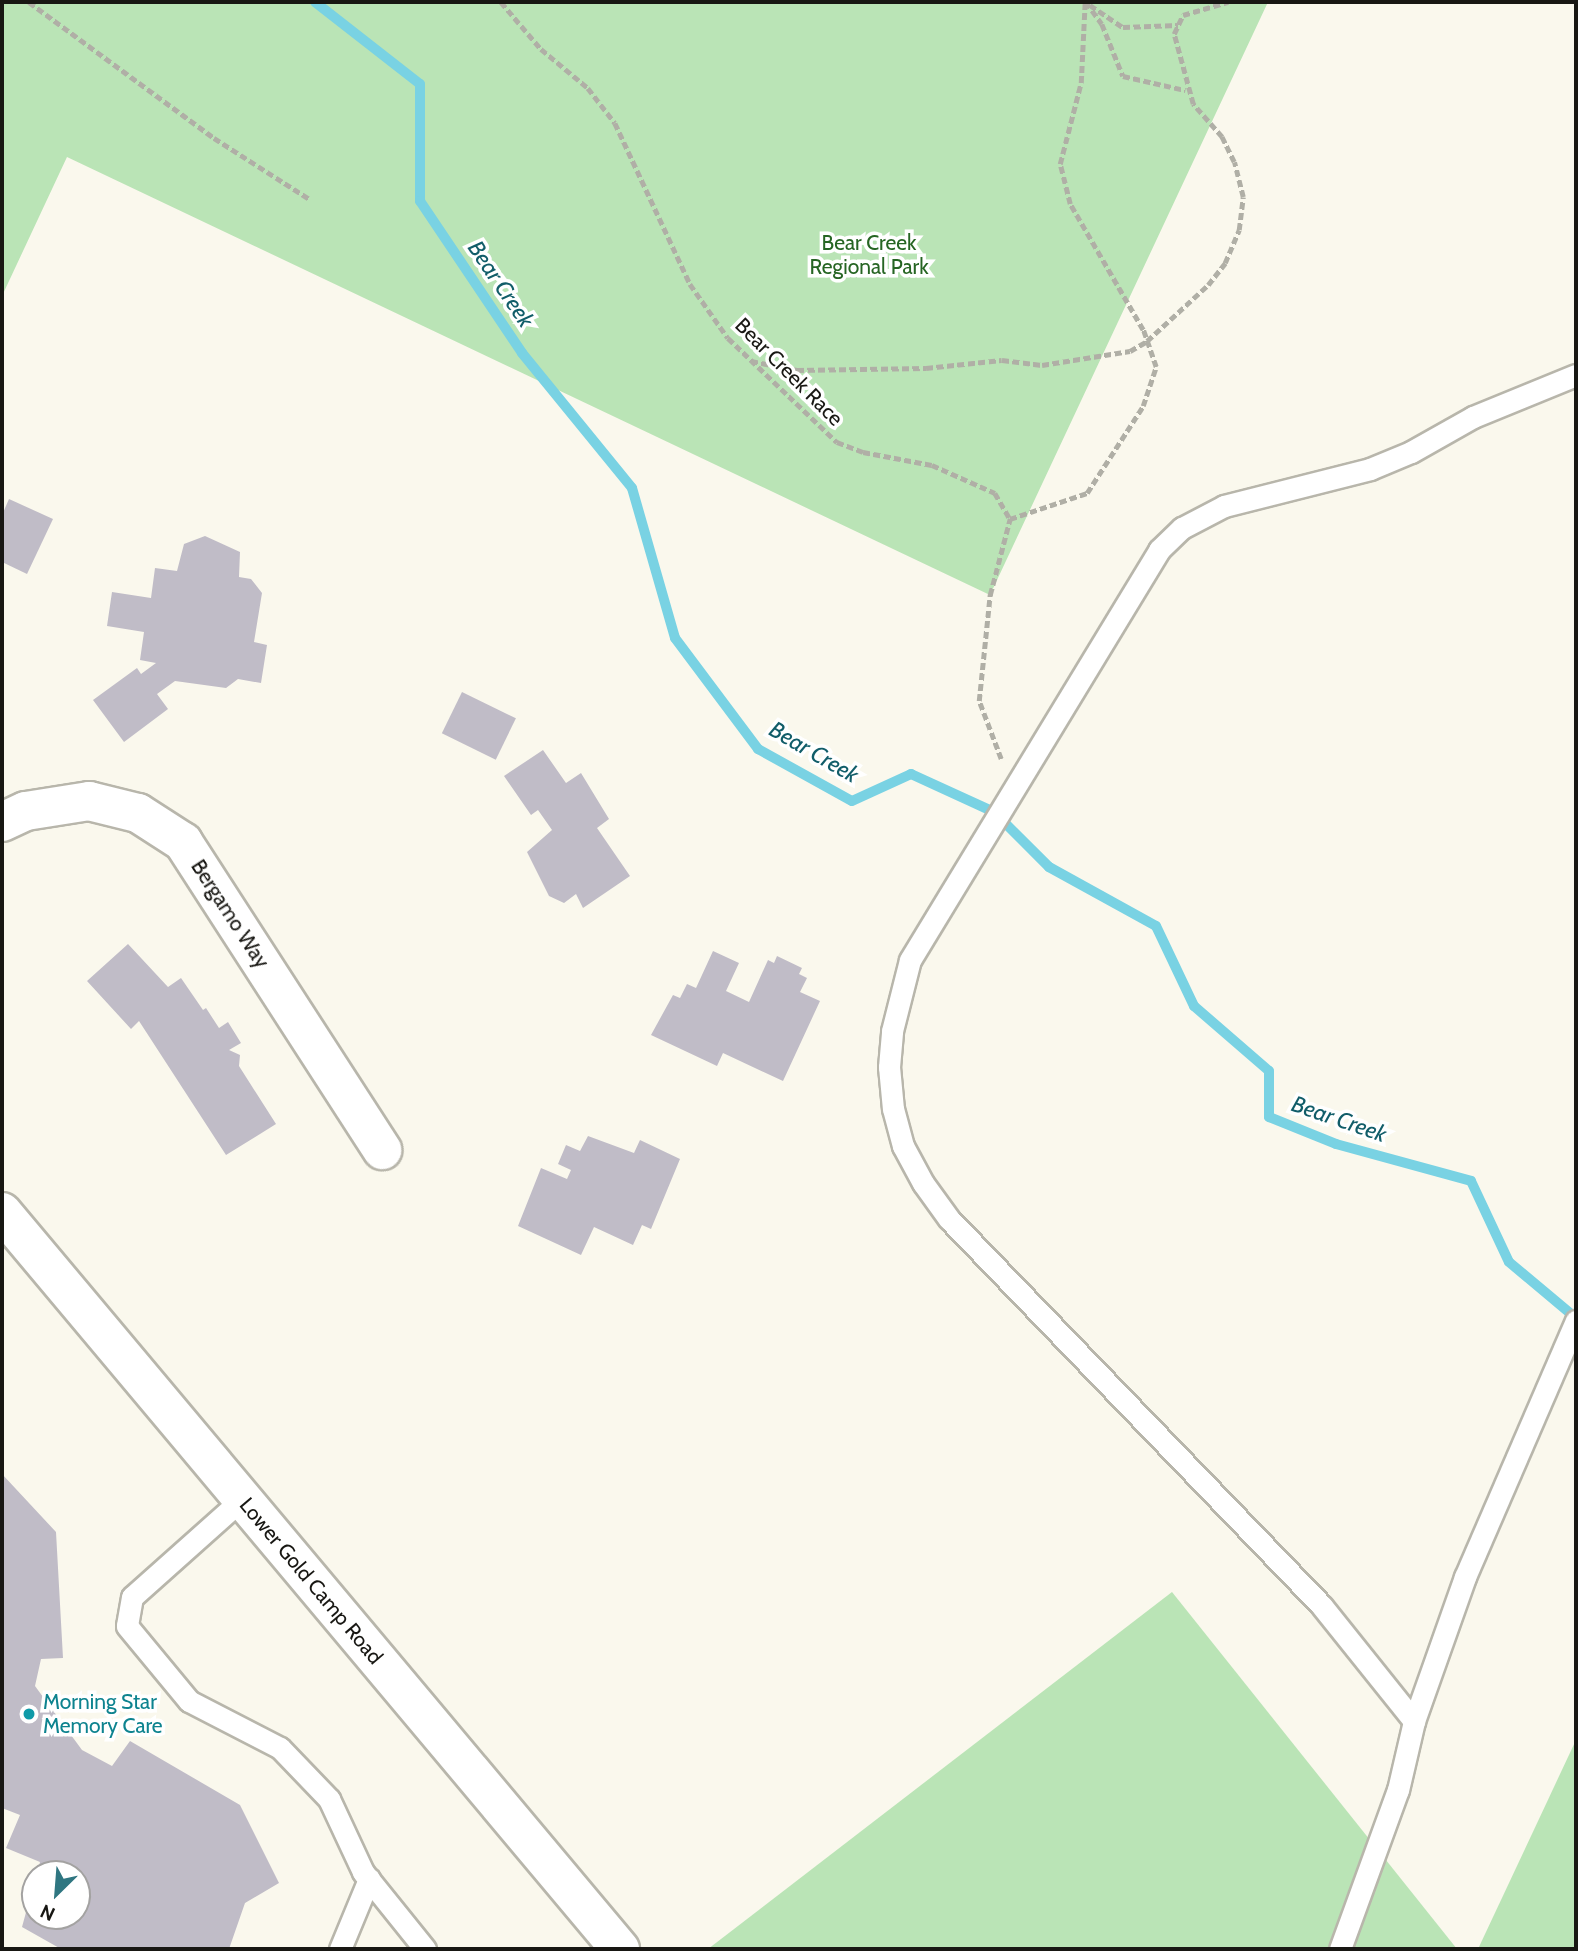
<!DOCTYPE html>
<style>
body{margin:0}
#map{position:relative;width:1578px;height:1951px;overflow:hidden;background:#faf8ed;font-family:Cabin,sans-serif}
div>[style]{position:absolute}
.green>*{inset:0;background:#bae4b6}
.stream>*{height:10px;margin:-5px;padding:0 5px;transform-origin:5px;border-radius:5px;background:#79d2e3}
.building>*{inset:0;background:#c0bcc7;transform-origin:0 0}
.path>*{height:4.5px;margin-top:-2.25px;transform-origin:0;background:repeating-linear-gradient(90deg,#b0afa6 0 7px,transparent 0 10.5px)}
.roads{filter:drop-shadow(2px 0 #b8b6ab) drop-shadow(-2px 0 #b8b6ab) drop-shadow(0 2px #b8b6ab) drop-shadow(0 -2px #b8b6ab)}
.lane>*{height:21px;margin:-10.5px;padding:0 10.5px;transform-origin:10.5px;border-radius:10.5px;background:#fff}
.street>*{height:38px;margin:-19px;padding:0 19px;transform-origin:19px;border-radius:19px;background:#fff}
.secondary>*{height:38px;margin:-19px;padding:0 19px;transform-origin:19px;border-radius:19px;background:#fff}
.dots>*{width:19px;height:19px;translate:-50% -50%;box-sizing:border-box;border:4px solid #fff;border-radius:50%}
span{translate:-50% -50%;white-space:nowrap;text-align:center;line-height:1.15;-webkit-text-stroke:7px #fff;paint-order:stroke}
.park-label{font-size:21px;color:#266523}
.street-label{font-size:21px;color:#181713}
.culture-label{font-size:21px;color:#0d838f}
.left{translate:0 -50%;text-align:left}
.water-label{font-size:23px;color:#115d69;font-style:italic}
.frame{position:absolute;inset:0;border:4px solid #181713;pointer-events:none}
.north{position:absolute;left:21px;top:1860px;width:70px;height:70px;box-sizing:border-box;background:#fff;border:2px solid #a3a2a1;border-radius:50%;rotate:205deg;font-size:19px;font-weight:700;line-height:28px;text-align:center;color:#181713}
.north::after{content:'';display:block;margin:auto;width:24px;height:32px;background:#2f7681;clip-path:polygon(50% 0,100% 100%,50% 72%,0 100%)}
</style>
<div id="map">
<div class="green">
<div style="clip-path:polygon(2px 2px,1268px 2px,990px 595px,67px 157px,2px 296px)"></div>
<div style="clip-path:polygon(1172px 1592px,1457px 1949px,708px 1949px)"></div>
<div style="clip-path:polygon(1576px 1740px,1576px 1949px,1478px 1949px)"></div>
</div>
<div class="stream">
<div style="left:315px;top:2px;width:133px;rotate:38deg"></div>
<div style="left:420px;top:84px;width:117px;rotate:90deg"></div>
<div style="left:420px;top:201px;width:183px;rotate:56.1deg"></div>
<div style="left:522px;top:353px;width:174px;rotate:50.8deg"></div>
<div style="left:632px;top:488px;width:156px;rotate:74deg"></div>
<div style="left:675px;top:638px;width:139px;rotate:53.2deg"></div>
<div style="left:758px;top:749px;width:107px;rotate:29deg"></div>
<div style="left:852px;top:801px;width:65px;rotate:-24.6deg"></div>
<div style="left:911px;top:774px;width:91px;rotate:24.6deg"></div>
<div style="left:994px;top:812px;width:78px;rotate:45deg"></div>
<div style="left:1049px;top:867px;width:122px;rotate:28.9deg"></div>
<div style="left:1156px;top:926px;width:89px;rotate:64.6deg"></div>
<div style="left:1194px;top:1006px;width:99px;rotate:40.9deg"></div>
<div style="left:1269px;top:1071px;width:46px;rotate:90deg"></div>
<div style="left:1269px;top:1117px;width:72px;rotate:21.9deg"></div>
<div style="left:1336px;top:1144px;width:140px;rotate:15.3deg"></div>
<div style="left:1471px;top:1181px;width:89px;rotate:64.9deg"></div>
<div style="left:1509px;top:1262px;width:87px;rotate:39.9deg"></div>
</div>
<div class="building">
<div style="clip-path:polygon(9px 499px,53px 519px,27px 574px,2px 562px,2px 515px)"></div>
<div style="clip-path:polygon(205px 536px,240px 552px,239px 577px,251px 579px,262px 593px,254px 642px,267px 645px,261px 683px,238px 679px,226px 688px,175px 681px,157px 694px,168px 709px,124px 742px,93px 700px,137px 668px,141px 674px,156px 663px,140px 660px,144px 632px,107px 626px,112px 592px,151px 598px,155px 568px,177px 571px,184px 544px)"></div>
<div style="left:462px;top:692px;width:60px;height:46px;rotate:26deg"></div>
<div style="clip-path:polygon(543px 750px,566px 783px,581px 773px,609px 819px,597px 828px,630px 876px,583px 908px,576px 894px,564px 903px,549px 896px,527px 852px,552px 830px,538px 810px,531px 815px,504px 776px)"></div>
<div style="clip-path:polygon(128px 944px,168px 987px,181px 978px,203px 1010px,206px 1008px,219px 1028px,228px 1022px,241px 1043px,229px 1050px,240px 1055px,239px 1066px,276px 1124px,226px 1155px,139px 1021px,131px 1029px,87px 981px)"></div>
<div style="clip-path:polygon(713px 951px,739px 963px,726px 991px,749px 1002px,768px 960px,774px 963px,777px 956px,802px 968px,799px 974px,807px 978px,800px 992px,820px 1001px,783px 1081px,723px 1053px,717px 1066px,651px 1035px,673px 995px,680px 998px,687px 984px,696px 988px)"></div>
<div style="clip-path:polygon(588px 1136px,634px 1153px,640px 1140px,680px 1159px,651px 1229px,642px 1225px,633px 1245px,594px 1227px,581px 1255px,518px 1226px,541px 1168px,567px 1179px,571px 1170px,558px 1164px,566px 1145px,580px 1151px)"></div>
<div style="clip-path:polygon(2px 1474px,56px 1532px,63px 1658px,41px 1659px,35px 1686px,82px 1750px,112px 1766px,130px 1741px,240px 1805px,279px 1883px,245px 1903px,229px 1949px,61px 1949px,22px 1927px,34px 1883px,35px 1916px,77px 1916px,77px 1874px,37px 1874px,40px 1862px,6px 1848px,20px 1815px,2px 1808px)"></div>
</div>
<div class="path">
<div style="left:29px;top:2px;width:230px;rotate:36.3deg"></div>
<div style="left:214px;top:138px;width:115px;rotate:32.6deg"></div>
<div style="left:501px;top:2px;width:62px;rotate:49.6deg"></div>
<div style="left:541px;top:49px;width:61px;rotate:39.7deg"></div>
<div style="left:588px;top:88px;width:44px;rotate:52.4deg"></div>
<div style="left:615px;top:123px;width:178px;rotate:65deg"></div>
<div style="left:690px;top:284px;width:66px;rotate:54.9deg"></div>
<div style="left:728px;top:338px;width:151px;rotate:43.7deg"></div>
<div style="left:837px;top:442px;width:28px;rotate:21deg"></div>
<div style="left:863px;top:452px;width:70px;rotate:10.7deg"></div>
<div style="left:932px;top:465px;width:69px;rotate:24deg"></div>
<div style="left:995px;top:493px;width:30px;rotate:60deg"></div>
<div style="left:1086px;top:2px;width:27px;rotate:54deg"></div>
<div style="left:1102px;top:24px;width:56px;rotate:68deg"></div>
<div style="left:1123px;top:76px;width:64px;rotate:12.7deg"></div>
<div style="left:1090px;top:5px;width:40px;rotate:34deg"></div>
<div style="left:1123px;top:27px;width:55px;rotate:-2.1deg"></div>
<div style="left:751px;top:361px;width:47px;rotate:11.1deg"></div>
<div style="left:797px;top:370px;width:129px;rotate:-0.9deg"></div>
<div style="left:926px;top:368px;width:76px;rotate:-6deg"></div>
<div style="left:1002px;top:360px;width:40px;rotate:7.1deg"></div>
<div style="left:1042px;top:365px;width:89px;rotate:-9deg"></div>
<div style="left:1130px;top:351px;width:20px;rotate:-30deg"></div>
<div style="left:1147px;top:341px;width:83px;rotate:-42.6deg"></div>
<div style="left:1208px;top:285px;width:28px;rotate:-52deg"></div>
<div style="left:1225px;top:263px;width:36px;rotate:-67deg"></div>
<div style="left:1239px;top:230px;width:33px;rotate:-83deg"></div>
<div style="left:1243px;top:197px;width:36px;rotate:-104deg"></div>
<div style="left:1234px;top:162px;width:28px;rotate:-116deg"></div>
<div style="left:1222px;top:137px;width:44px;rotate:-131.3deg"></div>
<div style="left:1193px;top:104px;width:73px;rotate:-105.2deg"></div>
<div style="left:1174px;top:34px;width:21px;rotate:-65deg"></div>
<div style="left:1183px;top:15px;width:47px;rotate:-16.1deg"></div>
<div style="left:1010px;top:519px;width:81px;rotate:-18.7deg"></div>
<div style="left:1087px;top:493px;width:103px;rotate:-57.2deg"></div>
<div style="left:1143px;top:406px;width:41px;rotate:-71.6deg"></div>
<div style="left:1156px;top:367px;width:39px;rotate:-109deg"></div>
<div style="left:1143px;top:330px;width:146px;rotate:-120.1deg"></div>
<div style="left:1070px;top:204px;width:41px;rotate:-104deg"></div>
<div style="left:1060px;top:164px;width:84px;rotate:-75.5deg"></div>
<div style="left:1081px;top:83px;width:81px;rotate:-87.2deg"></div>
<div style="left:1001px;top:759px;width:62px;rotate:-110.8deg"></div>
<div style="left:979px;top:701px;width:107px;rotate:-84.1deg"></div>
<div style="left:990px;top:595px;width:79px;rotate:-75.3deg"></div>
</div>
<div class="roads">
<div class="lane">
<div style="left:242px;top:1499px;width:147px;rotate:138.3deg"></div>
<div style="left:132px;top:1597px;width:29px;rotate:100deg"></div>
<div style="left:127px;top:1626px;width:97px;rotate:50.4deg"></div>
<div style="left:189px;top:1701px;width:102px;rotate:27.3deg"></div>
<div style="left:280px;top:1748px;width:71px;rotate:46.1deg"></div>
<div style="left:329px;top:1799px;width:81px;rotate:65deg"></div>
<div style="left:363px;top:1872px;width:99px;rotate:51.2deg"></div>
<div style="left:1414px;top:1721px;width:147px;rotate:-128.7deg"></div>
<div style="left:1322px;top:1606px;width:537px;rotate:-133.94deg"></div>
<div style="left:949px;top:1219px;width:44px;rotate:-125.8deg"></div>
<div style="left:923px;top:1183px;width:42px;rotate:-118.4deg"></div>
<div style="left:903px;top:1146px;width:38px;rotate:-105deg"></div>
<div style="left:893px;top:1109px;width:42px;rotate:-95.4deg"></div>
<div style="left:889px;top:1067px;width:36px;rotate:-85deg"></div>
<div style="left:892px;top:1031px;width:73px;rotate:-75.8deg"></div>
<div style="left:910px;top:960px;width:480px;rotate:-58.7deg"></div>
<div style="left:1159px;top:550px;width:32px;rotate:-44deg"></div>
<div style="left:1182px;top:528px;width:47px;rotate:-27.6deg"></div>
<div style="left:1224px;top:506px;width:151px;rotate:-14.2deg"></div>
<div style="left:1370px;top:469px;width:44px;rotate:-22.5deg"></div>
<div style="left:1411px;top:452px;width:71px;rotate:-29.4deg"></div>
<div style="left:1473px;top:417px;width:111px;rotate:-22.2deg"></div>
<div style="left:340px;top:1949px;width:76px;rotate:-67.5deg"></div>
<div style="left:1340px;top:1949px;width:169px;rotate:-70deg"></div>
<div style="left:1398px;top:1790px;width:71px;rotate:-76.9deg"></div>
<div style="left:1414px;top:1721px;width:153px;rotate:-70.5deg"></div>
<div style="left:1465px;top:1577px;width:279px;rotate:-66.6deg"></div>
</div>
<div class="street">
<div style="left:2px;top:822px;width:26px;rotate:-25deg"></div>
<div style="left:26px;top:811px;width:64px;rotate:-9deg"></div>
<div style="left:89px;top:801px;width:50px;rotate:13.8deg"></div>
<div style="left:138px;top:813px;width:54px;rotate:32.8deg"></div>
<div style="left:183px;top:842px;width:367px;rotate:57.1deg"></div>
</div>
<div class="secondary">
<div style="left:2px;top:1212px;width:962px;rotate:50.02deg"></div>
</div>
</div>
<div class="dots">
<div style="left:29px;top:1714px;background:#0f9aa8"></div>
</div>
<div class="park-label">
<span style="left:869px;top:255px">Bear Creek<br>Regional Park</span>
</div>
<div class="street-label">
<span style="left:789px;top:372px;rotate:45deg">Bear Creek Race</span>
<span style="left:230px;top:914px;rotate:57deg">Bergamo Way</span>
<span style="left:311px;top:1581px;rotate:50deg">Lower Gold Camp Road</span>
</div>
<div class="culture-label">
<span class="left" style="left:43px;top:1714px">Morning Star<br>Memory Care</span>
</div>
<div class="water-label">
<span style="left:501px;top:284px;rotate:56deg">Bear Creek</span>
<span style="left:814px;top:752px;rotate:30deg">Bear Creek</span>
<span style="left:1339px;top:1119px;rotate:19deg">Bear Creek</span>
</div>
<div class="frame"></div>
<div class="north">N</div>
</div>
